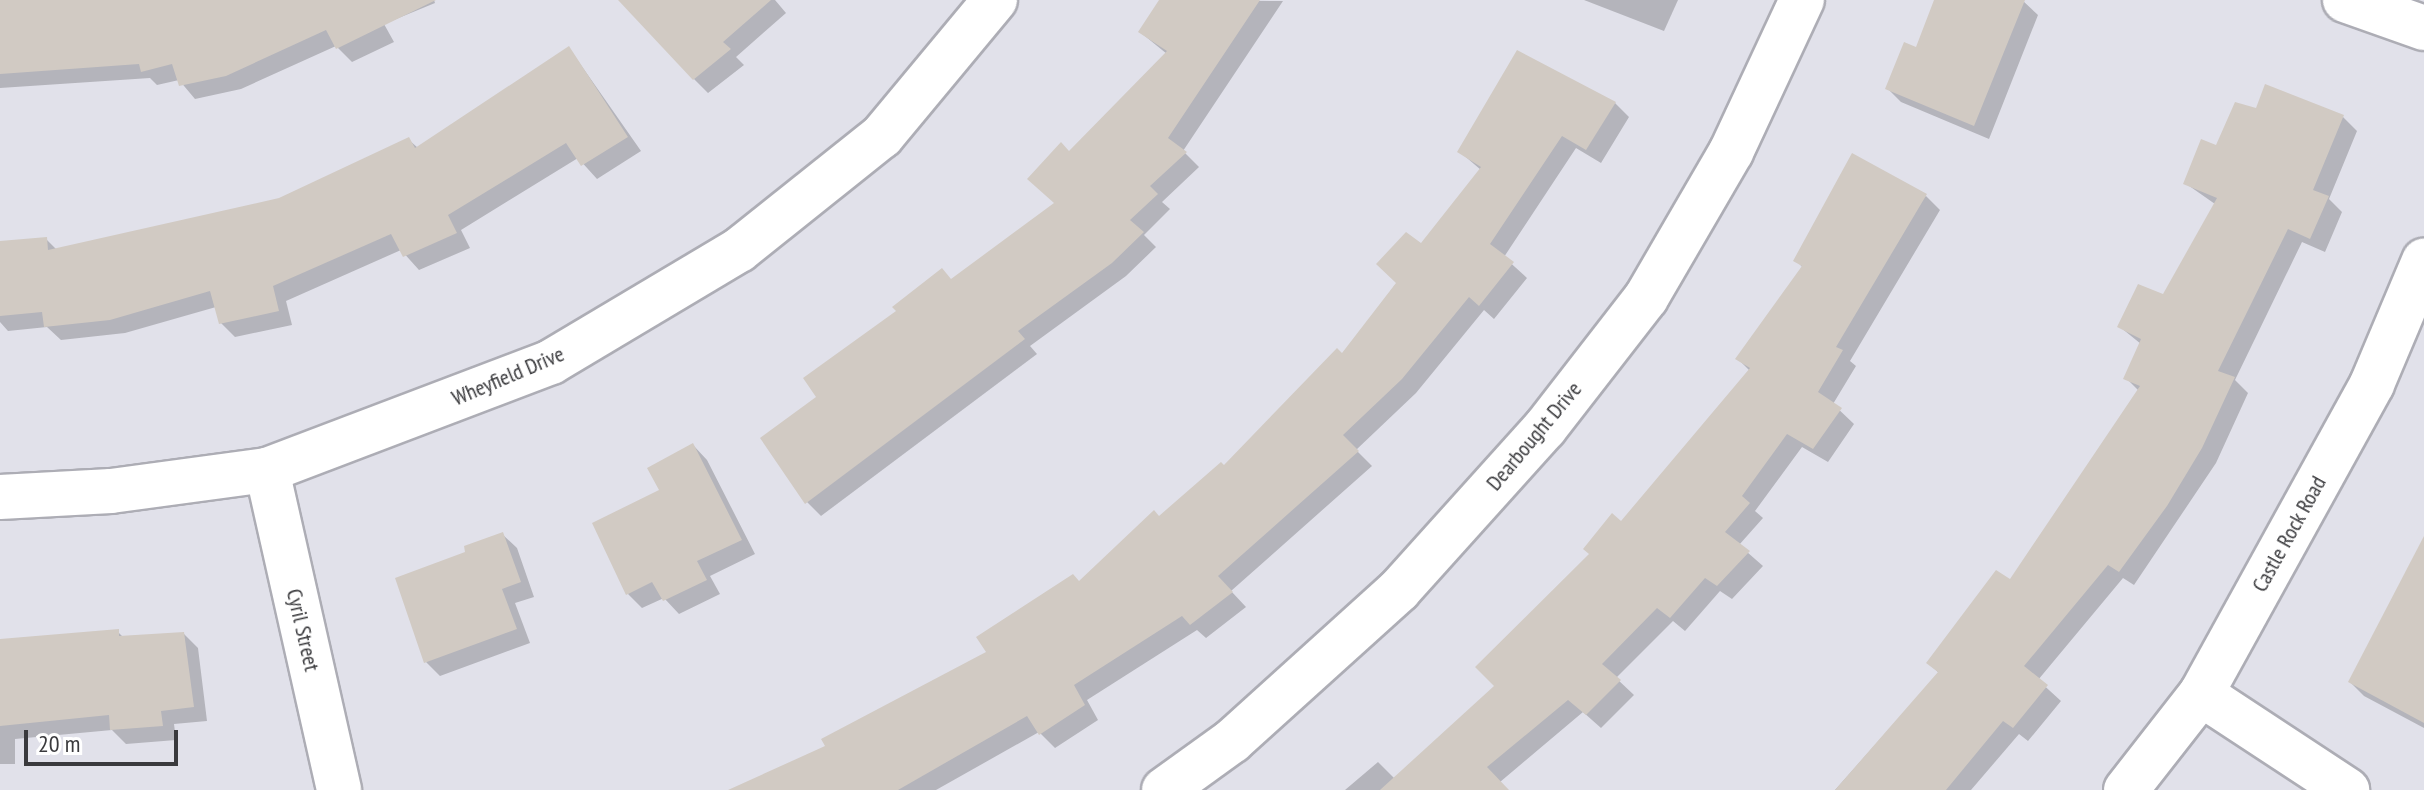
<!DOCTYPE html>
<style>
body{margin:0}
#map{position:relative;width:2424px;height:790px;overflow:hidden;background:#e1e1ea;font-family:"PT Sans Narrow",sans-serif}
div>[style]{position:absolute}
.shadow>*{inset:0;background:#0003}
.building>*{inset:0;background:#d1cac3}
.roads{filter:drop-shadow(2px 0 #adadb5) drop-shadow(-2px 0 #adadb5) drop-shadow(0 2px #adadb5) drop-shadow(0 -2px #adadb5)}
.street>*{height:44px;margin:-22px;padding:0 22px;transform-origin:22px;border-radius:22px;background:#fff}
span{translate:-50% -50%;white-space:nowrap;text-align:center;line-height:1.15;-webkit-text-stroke:8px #fff;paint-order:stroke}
.street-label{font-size:22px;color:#3a3a3d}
.scale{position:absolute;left:24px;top:730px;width:154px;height:36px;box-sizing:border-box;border:4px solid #3a3a3d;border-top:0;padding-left:10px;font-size:24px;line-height:28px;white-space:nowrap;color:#3a3a3d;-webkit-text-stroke:6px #fff;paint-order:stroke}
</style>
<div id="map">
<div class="shadow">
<div style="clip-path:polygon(0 0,434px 0,435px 3px,384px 24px,394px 42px,352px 62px,336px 46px,241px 89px,195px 99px,179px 80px,157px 85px,150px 78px,0 88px)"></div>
<div style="clip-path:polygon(647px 0,775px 0,786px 13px,736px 57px,744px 65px,708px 93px,694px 79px)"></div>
<div style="clip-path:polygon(1162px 0,1283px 1px,1183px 151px,1199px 167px,1162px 202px,1170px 209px,1144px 235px,1156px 247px,1126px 276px,1030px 346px,1037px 354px,821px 516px,807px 502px,819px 397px,899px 312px,952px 280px,1057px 204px,1070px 154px,1167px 54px,1140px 32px)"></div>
<div style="clip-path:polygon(1584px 0,1678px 0,1664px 31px)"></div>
<div style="clip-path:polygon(1936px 0,2022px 0,2038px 15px,1989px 139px,1901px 102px,1887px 88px,1917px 49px)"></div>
<div style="clip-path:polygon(569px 48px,641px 151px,597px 179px,578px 158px,461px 230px,470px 248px,419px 270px,401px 250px,286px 301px,292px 325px,235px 337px,221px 323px,216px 307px,125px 333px,61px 340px,47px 327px,8px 331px,0 322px,0 243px,46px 239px,57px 250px,280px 199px,409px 140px,418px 148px)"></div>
<div style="clip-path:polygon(2266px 86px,2343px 117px,2357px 131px,2329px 199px,2342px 212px,2325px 252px,2302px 242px,2235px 380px,2248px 393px,2216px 463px,2134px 585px,2123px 578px,2038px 680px,2061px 701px,2028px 741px,2019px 734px,1971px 790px,1835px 790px,1939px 673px,1928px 663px,2011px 582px,2139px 391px,2126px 378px,2141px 344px,2120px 327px,2163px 297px,2215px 204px,2185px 183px,2257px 111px)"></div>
<div style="clip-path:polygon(1615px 103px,1629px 117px,1601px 163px,1576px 148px,1504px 257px,1527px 278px,1494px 319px,1484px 310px,1416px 393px,1356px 450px,1372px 466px,1231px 591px,1246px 607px,1206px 638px,1197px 630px,1087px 700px,1098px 720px,1055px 748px,1039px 732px,936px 790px,853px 790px,989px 653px,1224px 468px,1342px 356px,1481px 170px,1460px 152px)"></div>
<div style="clip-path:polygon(1926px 196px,1940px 210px,1850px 361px,1856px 366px,1833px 404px,1854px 424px,1828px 462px,1802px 447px,1755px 511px,1763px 518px,1739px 545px,1763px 566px,1732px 599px,1720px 591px,1685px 631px,1673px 621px,1616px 678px,1634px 695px,1601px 728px,1583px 712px,1500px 782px,1507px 790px,1345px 790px,1378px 762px,1395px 779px,1497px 686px,1622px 524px,1750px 371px,1738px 359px,1803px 268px,1796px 260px)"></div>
<div style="clip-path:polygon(693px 445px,707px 460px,755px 554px,710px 576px,720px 594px,679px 614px,664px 598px,642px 608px,628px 594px,661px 491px)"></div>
<div style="clip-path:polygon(502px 534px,517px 548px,534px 597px,515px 603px,530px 643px,440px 676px,426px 662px)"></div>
<div style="clip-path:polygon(2424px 540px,2424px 728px,2364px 696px,2350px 682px)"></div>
<div style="clip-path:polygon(118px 632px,124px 638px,184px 634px,198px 648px,207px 721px,174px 724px,176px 740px,126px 744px,112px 730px,15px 739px,15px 764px,0 764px,0 644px)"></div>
</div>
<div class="building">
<div style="clip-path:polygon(0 0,436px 0,336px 49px,326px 30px,226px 76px,179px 86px,172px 64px,141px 72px,139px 64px,0 74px)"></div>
<div style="clip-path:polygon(618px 0,771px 0,723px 42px,731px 49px,693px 80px)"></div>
<div style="clip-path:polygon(1159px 0,1260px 0,1168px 138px,1187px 152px,1150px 186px,1158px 194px,1130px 220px,1144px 232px,1112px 263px,1018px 331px,1025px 339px,805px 504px,760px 438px,816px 397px,803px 378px,896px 311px,892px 307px,942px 268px,951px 279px,1054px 203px,1027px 179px,1061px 142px,1069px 151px,1167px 51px,1138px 32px)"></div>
<div style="clip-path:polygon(1934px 0,2025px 0,1974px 126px,1885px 89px,1904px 42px,1916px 47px)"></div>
<div style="clip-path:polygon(569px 46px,628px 137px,581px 166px,566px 143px,448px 215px,457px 233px,403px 257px,391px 234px,273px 286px,279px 311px,219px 324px,210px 291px,110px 320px,44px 327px,42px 312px,0 316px,0 241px,47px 237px,48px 250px,279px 198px,409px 137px,415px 148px)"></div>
<div style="clip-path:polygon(1517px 50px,1616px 102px,1586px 150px,1562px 136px,1490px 244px,1514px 262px,1479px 306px,1469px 297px,1402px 379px,1343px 435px,1359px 451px,1218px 576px,1233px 592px,1190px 625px,1182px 616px,1074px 685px,1085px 705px,1039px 735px,1027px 716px,898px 790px,728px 790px,825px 746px,821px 739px,986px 652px,976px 637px,1073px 574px,1079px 581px,1154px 510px,1159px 516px,1221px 462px,1224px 465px,1337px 348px,1342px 353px,1396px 283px,1376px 264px,1406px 232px,1421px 243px,1481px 167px,1457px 152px)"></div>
<div style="clip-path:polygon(2265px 84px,2344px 115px,2313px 190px,2329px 196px,2310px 239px,2288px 229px,2218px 371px,2235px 377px,2202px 448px,2167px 506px,2119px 572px,2108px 565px,2024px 666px,2048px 685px,2013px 728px,2003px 721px,1946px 790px,1835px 790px,1938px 672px,1926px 663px,1996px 570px,2010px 579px,2140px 386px,2123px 379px,2141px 339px,2117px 327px,2138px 284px,2163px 294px,2217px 198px,2183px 184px,2201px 139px,2216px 145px,2235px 102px,2256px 108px)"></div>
<div style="clip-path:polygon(1852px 153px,1927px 194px,1836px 347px,1843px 350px,1818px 392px,1842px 408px,1813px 449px,1787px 434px,1742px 496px,1750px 503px,1725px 532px,1750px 551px,1717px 586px,1705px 578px,1670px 618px,1657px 608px,1602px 664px,1621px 680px,1586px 715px,1568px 700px,1487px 767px,1509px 790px,1380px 790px,1494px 686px,1475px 667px,1589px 554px,1583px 549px,1612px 513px,1621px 521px,1750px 368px,1735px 359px,1802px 266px,1793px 261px)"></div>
<div style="clip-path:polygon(693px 443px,742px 540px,697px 561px,707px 580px,663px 601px,652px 582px,626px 595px,592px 523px,659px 490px,647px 468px)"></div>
<div style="clip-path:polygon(503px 532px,521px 582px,502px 589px,517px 629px,424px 663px,395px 578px,465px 552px,464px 546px)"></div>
<div style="clip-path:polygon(2424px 536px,2424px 723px,2348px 682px)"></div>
<div style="clip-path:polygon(119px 629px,119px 636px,184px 632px,194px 707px,161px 711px,163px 726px,110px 730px,109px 715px,0 726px,0 639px)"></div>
</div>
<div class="roads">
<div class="street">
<div style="left:2345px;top:0;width:84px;rotate:19.5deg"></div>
<div style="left:267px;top:470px;width:328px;rotate:77.3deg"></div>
<div style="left:0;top:497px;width:111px;rotate:-3.1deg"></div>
<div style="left:111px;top:491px;width:157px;rotate:-7.7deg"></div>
<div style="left:267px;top:470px;width:304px;rotate:-20.8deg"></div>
<div style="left:551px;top:362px;width:219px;rotate:-30.8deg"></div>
<div style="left:739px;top:250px;width:183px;rotate:-38.6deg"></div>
<div style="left:882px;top:136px;width:177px;rotate:-50.3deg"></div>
<div style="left:2201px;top:694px;width:175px;rotate:33.3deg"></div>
<div style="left:1164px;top:790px;width:84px;rotate:-35.8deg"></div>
<div style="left:1232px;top:741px;width:225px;rotate:-42.1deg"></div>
<div style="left:1399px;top:590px;width:218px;rotate:-48deg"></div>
<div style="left:1545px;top:428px;width:165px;rotate:-52.2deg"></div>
<div style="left:1646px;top:298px;width:169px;rotate:-59.8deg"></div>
<div style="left:1731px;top:152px;width:168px;rotate:-65deg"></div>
<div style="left:2126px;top:790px;width:122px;rotate:-52deg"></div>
<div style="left:2201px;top:694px;width:354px;rotate:-61.1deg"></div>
<div style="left:2372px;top:384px;width:134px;rotate:-67.1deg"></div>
</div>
</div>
<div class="street-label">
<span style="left:508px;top:376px;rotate:-23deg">Wheyfield Drive</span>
<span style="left:1534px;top:436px;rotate:-50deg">Dearbought Drive</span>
<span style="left:2289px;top:534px;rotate:-61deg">Castle Rock Road</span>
<span style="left:303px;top:630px;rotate:77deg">Cyril Street</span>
</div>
<div class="scale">20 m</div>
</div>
